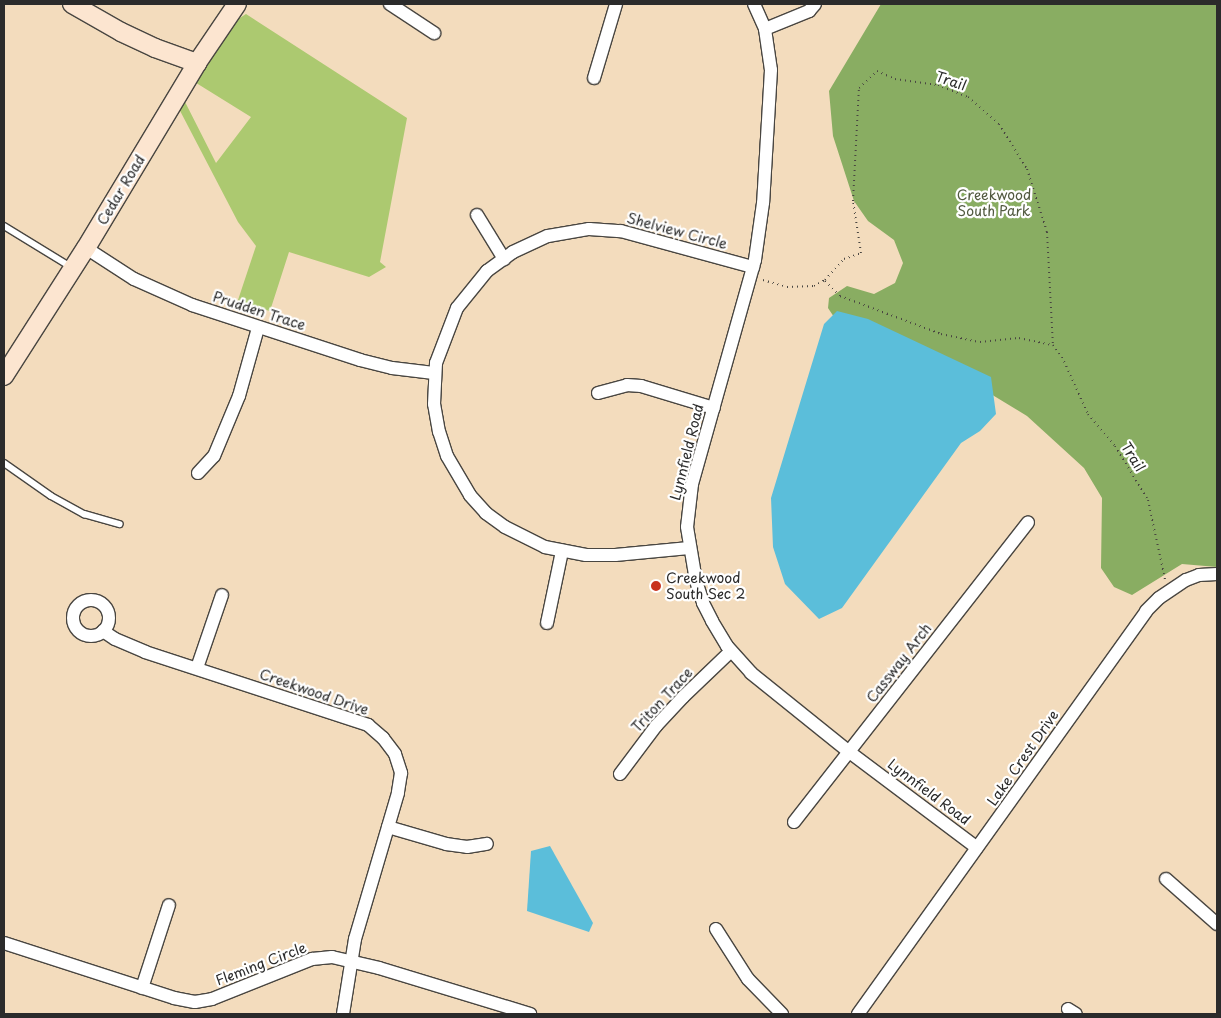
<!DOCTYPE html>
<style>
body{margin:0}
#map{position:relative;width:1221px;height:1018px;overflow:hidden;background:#f3dcbd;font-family:"Playpen Sans",sans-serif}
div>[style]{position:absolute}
.green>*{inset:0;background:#acc970}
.forest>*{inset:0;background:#89ad62}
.water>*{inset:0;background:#5bbeda}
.path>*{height:2px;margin-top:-1px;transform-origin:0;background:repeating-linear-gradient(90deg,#494641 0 1px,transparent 0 5px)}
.roads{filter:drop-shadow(1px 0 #494641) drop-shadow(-1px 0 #494641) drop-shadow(0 1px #494641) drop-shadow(0 -1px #494641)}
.lane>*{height:6px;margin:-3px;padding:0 3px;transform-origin:3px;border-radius:3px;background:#fff}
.street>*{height:12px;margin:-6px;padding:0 6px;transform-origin:6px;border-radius:6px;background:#fff}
.street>.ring{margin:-6px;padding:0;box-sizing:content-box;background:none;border:12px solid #fff;border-radius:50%}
.secondary>*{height:18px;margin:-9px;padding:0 9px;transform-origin:9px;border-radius:9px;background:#fce5d0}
.dots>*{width:14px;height:14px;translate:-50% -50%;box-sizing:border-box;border:2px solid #fff;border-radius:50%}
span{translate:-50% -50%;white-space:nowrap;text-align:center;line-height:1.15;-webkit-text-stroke:4.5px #fff;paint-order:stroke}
.street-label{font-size:14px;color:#2b2b2b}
.park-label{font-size:14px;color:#525a40}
.poi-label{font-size:14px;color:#2b2b2b}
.left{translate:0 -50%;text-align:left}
.frame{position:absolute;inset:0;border:5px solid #2b2b2b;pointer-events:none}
</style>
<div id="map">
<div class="green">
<div style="clip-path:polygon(246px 14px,407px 118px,380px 262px,386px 267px,369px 277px,289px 252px,270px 311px,237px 303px,256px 246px,238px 222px,177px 105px,182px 96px,216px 163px,251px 117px,193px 81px,232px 23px)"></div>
</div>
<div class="forest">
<div style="clip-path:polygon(881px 4px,1217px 4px,1217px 567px,1182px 564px,1132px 595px,1114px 587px,1101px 568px,1102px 498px,1084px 468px,1027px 416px,920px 351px,836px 320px,828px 308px,829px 298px,847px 286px,874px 294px,895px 283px,903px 263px,894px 240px,868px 221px,854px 201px,833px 136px,829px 91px)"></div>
</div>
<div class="water">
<div style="clip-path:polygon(837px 311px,868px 319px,991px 377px,996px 414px,980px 431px,961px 443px,842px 608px,819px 619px,785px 584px,773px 547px,771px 498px,824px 324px)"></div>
<div style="clip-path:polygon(550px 846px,593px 923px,589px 932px,527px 911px,531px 851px)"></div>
</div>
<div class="path">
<div style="left:763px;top:280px;width:25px;rotate:16deg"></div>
<div style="left:787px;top:287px;width:27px;rotate:-2deg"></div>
<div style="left:814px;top:286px;width:13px;rotate:-29deg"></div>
<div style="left:825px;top:280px;width:28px;rotate:-48deg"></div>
<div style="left:844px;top:259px;width:18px;rotate:-19deg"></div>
<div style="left:861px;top:253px;width:53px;rotate:-98.7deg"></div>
<div style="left:853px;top:201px;width:113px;rotate:-87deg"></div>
<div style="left:859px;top:88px;width:25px;rotate:-43deg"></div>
<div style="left:877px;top:71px;width:20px;rotate:24deg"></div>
<div style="left:895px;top:79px;width:43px;rotate:7.9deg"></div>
<div style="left:938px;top:85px;width:32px;rotate:22deg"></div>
<div style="left:968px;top:97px;width:41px;rotate:41.1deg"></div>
<div style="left:999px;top:124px;width:53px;rotate:58.1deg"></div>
<div style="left:1027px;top:169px;width:66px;rotate:72.4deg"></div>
<div style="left:1047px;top:232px;width:113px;rotate:87deg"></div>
<div style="left:825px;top:281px;width:21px;rotate:45deg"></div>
<div style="left:840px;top:296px;width:108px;rotate:20.6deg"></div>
<div style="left:941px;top:334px;width:40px;rotate:12deg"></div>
<div style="left:980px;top:342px;width:39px;rotate:-6deg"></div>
<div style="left:1019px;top:338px;width:35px;rotate:12deg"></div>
<div style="left:1053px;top:345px;width:15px;rotate:53deg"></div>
<div style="left:1062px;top:357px;width:63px;rotate:65.5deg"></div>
<div style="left:1088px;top:414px;width:42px;rotate:49.8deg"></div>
<div style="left:1115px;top:446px;width:63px;rotate:58.6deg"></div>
<div style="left:1148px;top:500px;width:81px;rotate:77.9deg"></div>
</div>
<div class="roads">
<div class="lane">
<div style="left:4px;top:226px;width:79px;rotate:31.5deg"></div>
<div style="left:4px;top:463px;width:57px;rotate:35.1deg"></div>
<div style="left:51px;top:496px;width:38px;rotate:29deg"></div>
<div style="left:84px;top:514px;width:37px;rotate:16deg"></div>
</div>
<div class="street">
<div style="left:390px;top:4px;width:53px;rotate:33.4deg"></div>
<div style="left:754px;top:4px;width:27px;rotate:66deg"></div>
<div style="left:765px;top:29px;width:41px;rotate:81.7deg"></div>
<div style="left:771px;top:70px;width:133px;rotate:93.4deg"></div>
<div style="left:763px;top:203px;width:58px;rotate:98deg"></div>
<div style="left:755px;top:260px;width:233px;rotate:105.7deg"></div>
<div style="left:692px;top:484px;width:43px;rotate:96.6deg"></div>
<div style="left:687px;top:527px;width:55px;rotate:80.5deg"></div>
<div style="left:696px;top:581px;width:23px;rotate:72deg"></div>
<div style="left:703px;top:603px;width:20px;rotate:63deg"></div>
<div style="left:712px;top:621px;width:29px;rotate:59deg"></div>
<div style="left:727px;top:646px;width:36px;rotate:48deg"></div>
<div style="left:751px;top:673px;width:124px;rotate:38.8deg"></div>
<div style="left:848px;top:751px;width:161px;rotate:36.9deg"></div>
<div style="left:765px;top:29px;width:48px;rotate:-22.2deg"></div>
<div style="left:809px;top:11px;width:9px;rotate:-49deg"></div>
<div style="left:594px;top:78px;width:77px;rotate:-73.4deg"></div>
<div style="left:477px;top:215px;width:52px;rotate:58.5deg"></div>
<div style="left:86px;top:248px;width:57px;rotate:32.9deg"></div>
<div style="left:134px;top:279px;width:64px;rotate:24.1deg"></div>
<div style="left:192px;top:305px;width:177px;rotate:18.1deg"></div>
<div style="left:360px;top:360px;width:33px;rotate:14deg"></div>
<div style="left:392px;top:368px;width:42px;rotate:6.8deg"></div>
<div style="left:598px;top:393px;width:30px;rotate:-15deg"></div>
<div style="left:627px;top:385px;width:14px;rotate:4deg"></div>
<div style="left:641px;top:386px;width:76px;rotate:16.8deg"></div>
<div style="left:198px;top:473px;width:23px;rotate:-47deg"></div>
<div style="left:214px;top:456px;width:65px;rotate:-67.4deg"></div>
<div style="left:239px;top:396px;width:71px;rotate:-74.4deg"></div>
<div style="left:689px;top:548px;width:74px;rotate:174.6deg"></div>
<div style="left:615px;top:555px;width:29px;rotate:180deg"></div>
<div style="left:586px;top:555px;width:42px;rotate:-169deg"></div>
<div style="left:545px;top:547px;width:45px;rotate:-153.4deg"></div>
<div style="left:505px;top:527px;width:24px;rotate:-144deg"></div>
<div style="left:486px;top:513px;width:24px;rotate:-132deg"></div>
<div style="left:470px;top:495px;width:45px;rotate:-120.5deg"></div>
<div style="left:447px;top:456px;width:25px;rotate:-108deg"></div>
<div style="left:439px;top:432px;width:28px;rotate:-100deg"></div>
<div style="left:434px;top:404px;width:41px;rotate:-87.2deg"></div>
<div style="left:436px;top:363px;width:59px;rotate:-69.1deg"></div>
<div style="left:457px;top:308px;width:48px;rotate:-51deg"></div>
<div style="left:487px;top:271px;width:32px;rotate:-36deg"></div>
<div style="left:513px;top:252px;width:38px;rotate:-25deg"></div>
<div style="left:548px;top:236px;width:42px;rotate:-9.7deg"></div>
<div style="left:589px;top:229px;width:32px;rotate:4deg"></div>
<div style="left:621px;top:231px;width:137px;rotate:15.3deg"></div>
<div class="ring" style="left:73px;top:600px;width:24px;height:24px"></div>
<div style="left:547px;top:623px;width:74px;rotate:-78.2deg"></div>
<div style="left:103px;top:631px;width:14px;rotate:34deg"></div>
<div style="left:115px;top:639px;width:33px;rotate:23deg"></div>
<div style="left:145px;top:652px;width:235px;rotate:18.1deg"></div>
<div style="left:368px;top:725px;width:20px;rotate:41deg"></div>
<div style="left:383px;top:738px;width:20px;rotate:53deg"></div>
<div style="left:395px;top:754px;width:20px;rotate:72deg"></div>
<div style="left:401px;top:773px;width:20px;rotate:99deg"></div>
<div style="left:398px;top:793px;width:152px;rotate:106.4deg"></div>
<div style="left:355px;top:939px;width:76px;rotate:99.1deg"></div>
<div style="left:197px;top:668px;width:77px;rotate:-71.1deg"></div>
<div style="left:620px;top:774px;width:60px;rotate:-53.1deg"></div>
<div style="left:656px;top:726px;width:40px;rotate:-47deg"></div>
<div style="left:683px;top:697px;width:66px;rotate:-43.8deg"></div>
<div style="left:794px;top:822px;width:380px;rotate:-52deg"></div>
<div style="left:388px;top:827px;width:60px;rotate:16.3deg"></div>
<div style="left:446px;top:844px;width:21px;rotate:8deg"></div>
<div style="left:467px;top:847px;width:20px;rotate:-9deg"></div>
<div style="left:1166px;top:879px;width:68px;rotate:41.4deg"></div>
<div style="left:716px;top:929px;width:59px;rotate:57.4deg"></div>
<div style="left:748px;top:979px;width:49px;rotate:45.8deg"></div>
<div style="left:4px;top:943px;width:179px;rotate:17.9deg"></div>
<div style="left:174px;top:998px;width:21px;rotate:11deg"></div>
<div style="left:195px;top:1002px;width:17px;rotate:-10deg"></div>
<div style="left:212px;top:999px;width:108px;rotate:-21.8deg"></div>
<div style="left:312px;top:959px;width:20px;rotate:-6deg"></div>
<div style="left:332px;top:957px;width:48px;rotate:13.2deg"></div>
<div style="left:379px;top:968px;width:158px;rotate:16.9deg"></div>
<div style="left:142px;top:988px;width:87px;rotate:-72deg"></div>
<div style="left:1068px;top:1009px;width:9px;rotate:32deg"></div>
<div style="left:858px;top:1014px;width:495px;rotate:-54.4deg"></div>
<div style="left:1146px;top:611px;width:18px;rotate:-45deg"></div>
<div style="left:1159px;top:598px;width:32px;rotate:-34deg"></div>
<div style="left:1186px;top:580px;width:14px;rotate:-21deg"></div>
<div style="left:1199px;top:575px;width:18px;rotate:-3deg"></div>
</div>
<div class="secondary">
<div style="left:72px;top:4px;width:56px;rotate:29.7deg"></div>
<div style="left:121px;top:32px;width:38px;rotate:25deg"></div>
<div style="left:155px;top:48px;width:45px;rotate:19.7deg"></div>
<div style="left:4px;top:376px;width:152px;rotate:-57.4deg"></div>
<div style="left:86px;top:248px;width:216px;rotate:-59deg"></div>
<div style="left:197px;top:63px;width:71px;rotate:-55.9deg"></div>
</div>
</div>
<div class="dots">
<div style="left:656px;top:586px;background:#c8321e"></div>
</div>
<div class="street-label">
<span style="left:951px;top:81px;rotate:19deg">Trail</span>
<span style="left:121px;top:190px;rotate:-59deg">Cedar Road</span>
<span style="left:677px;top:231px;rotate:15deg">Shelview Circle</span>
<span style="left:259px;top:311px;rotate:18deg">Prudden Trace</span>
<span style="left:687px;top:452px;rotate:-76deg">Lynnfield Road</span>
<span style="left:1133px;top:457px;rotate:58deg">Trail</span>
<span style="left:899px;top:663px;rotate:-52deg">Cassway Arch</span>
<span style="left:314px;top:692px;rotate:19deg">Creekwood Drive</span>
<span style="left:662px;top:700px;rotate:-47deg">Triton Trace</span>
<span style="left:1023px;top:758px;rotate:-55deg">Lake Crest Drive</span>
<span style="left:929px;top:792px;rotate:37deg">Lynnfield Road</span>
<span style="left:261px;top:964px;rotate:-21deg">Fleming Circle</span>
</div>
<div class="park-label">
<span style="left:994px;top:203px">Creekwood<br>South Park</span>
</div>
<div class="poi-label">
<span class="left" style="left:666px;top:586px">Creekwood<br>South Sec 2</span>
</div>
<div class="frame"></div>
</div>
